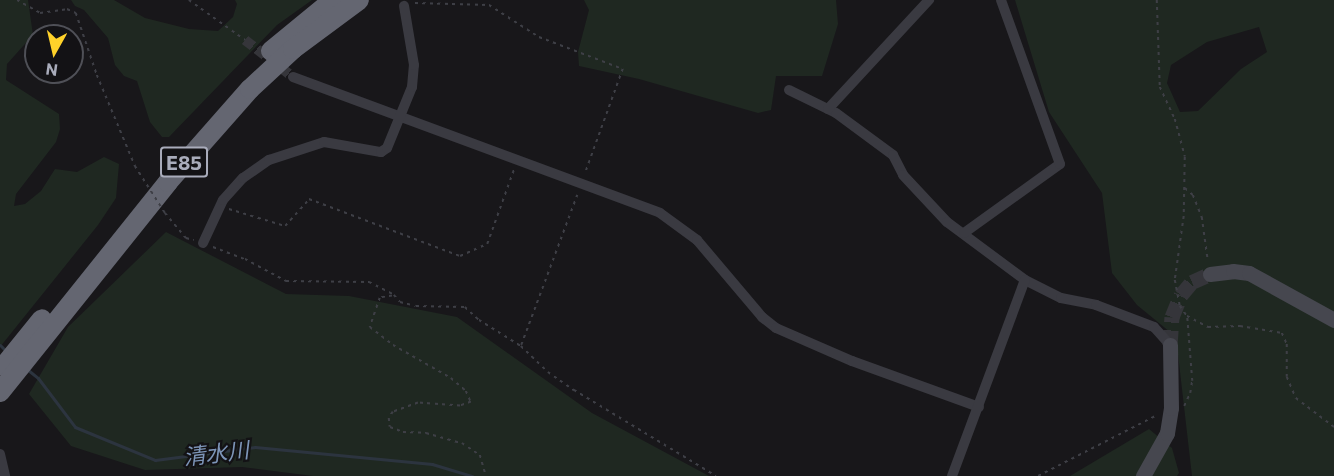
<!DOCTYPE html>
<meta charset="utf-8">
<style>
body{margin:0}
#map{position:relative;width:1334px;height:476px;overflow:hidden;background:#18171a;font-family:Commissioner,"Noto Sans JP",sans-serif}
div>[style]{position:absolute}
.green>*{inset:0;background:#1f2821}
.stream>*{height:3px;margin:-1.5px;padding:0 1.5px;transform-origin:1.5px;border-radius:1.5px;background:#2c343f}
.street-tunnel>*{height:10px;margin-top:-5px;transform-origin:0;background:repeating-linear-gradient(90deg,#35353a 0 10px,transparent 0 15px)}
.secondary-tunnel>*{height:15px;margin-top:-7.5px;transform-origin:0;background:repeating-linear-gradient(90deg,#35353a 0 15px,transparent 0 23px)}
.path>*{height:1.5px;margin-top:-0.75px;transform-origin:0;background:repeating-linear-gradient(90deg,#3e3f46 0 3px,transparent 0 7.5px)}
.street>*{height:10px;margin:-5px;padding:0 5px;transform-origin:5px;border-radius:5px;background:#3a3a41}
.secondary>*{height:15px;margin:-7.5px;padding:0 7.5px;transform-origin:7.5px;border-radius:7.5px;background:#46474f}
.highway>*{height:20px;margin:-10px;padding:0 10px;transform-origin:10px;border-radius:10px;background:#646671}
.path-bridge>*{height:1.5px;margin-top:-0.75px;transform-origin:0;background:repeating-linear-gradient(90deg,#3e3f46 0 3px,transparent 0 7.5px)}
span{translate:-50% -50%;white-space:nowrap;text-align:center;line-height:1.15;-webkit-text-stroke:4.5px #131215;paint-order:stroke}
.shield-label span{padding:2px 4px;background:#131215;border:2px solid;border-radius:4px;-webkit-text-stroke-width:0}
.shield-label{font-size:20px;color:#a9acbb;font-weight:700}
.water-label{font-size:22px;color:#7d95b8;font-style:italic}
.north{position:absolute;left:24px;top:24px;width:60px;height:60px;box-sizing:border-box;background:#131215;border:2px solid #4f5057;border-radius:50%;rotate:188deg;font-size:16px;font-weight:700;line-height:24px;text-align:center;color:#a9acbb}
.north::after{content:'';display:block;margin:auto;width:21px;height:27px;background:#ffd22a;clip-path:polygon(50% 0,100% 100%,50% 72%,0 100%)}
</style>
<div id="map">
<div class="green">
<div style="clip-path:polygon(0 0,28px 0,33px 35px,7px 64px,6px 80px,59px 114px,60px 129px,56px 142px,16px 194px,14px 206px,25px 204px,41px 191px,55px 169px,77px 172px,104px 157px,119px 164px,116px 198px,98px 225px,0 347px)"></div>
<div style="clip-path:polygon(71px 0,114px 0,145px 18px,189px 29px,218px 31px,233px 17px,237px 4px,235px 0,312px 0,277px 25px,169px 137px,162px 137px,150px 122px,137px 81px,124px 76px,115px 65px,108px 38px,84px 10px,75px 6px)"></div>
<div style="clip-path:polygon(584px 0,836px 0,838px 24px,822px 76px,776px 76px,771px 110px,758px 113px,639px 79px,579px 66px,578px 52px,589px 10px)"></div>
<div style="clip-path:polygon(evenodd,1015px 0,1334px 0,1334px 476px,1192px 476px,1176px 337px,1137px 305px,1112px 273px,1102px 193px,1049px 112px,1015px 0,1259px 27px,1267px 52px,1241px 69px,1198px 111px,1180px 112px,1167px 83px,1171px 65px,1207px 42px,1259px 27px)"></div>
<div style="clip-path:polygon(166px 232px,286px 294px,349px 296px,457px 317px,592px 413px,709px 476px,313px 476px,242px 467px,145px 470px,71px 446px,29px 394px,68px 327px)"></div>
<div style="clip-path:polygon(1149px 429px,1172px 448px,1179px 473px,1177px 476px,1070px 476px)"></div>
</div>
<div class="stream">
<div style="left:0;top:345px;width:10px;rotate:45deg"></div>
<div style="left:28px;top:370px;width:13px;rotate:39deg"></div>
<div style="left:38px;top:378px;width:61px;rotate:52.9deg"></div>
<div style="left:75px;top:427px;width:87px;rotate:22.4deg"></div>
<div style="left:155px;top:460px;width:101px;rotate:-7.4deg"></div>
<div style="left:255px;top:447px;width:178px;rotate:5.5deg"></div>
<div style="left:432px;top:464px;width:42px;rotate:16.7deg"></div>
</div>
<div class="street-tunnel">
<div style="left:245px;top:40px;width:61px;rotate:37.6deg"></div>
</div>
<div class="secondary-tunnel">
<div style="left:1170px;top:345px;width:28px;rotate:-86deg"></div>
<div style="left:1172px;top:317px;width:24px;rotate:-68deg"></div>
<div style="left:1181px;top:295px;width:17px;rotate:-50deg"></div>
<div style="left:1192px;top:282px;width:20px;rotate:-24deg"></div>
</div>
<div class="path">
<div style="left:17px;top:0;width:26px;rotate:29deg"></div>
<div style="left:40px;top:13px;width:27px;rotate:-8deg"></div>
<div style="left:67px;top:9px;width:10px;rotate:24deg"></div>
<div style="left:76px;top:13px;width:65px;rotate:71.3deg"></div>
<div style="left:97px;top:75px;width:99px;rotate:67.3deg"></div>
<div style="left:189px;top:0;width:69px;rotate:35.5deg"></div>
<div style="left:1157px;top:0;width:87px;rotate:88deg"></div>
<div style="left:1160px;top:87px;width:35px;rotate:65deg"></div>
<div style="left:1175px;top:119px;width:39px;rotate:75deg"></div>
<div style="left:1185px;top:157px;width:59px;rotate:91deg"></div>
<div style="left:1184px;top:216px;width:65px;rotate:98deg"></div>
<div style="left:1175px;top:280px;width:26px;rotate:79deg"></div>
<div style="left:1180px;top:306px;width:12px;rotate:55deg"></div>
<div style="left:1187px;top:316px;width:24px;rotate:28deg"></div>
<div style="left:1208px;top:327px;width:32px;rotate:-2deg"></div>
<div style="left:1240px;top:326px;width:43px;rotate:9.5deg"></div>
<div style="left:1282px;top:333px;width:12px;rotate:66deg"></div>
<div style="left:1287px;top:344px;width:33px;rotate:90deg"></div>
<div style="left:1287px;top:377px;width:23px;rotate:67deg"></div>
<div style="left:1296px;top:398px;width:48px;rotate:37.3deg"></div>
<div style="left:415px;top:3px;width:74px;rotate:1.5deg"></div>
<div style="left:489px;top:5px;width:59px;rotate:32.6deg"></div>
<div style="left:539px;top:37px;width:90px;rotate:20.9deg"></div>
<div style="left:623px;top:69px;width:112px;rotate:109.9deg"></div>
<div style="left:1185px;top:188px;width:11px;rotate:41deg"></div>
<div style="left:1193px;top:195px;width:24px;rotate:68deg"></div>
<div style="left:1202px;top:217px;width:44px;rotate:82.2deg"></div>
<div style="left:229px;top:209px;width:59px;rotate:16.9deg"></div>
<div style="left:285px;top:226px;width:36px;rotate:-48deg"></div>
<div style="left:309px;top:199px;width:161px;rotate:20.7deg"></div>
<div style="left:460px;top:256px;width:30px;rotate:-24deg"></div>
<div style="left:487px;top:244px;width:80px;rotate:-70.2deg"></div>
<div style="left:165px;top:213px;width:33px;rotate:50deg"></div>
<div style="left:186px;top:238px;width:8px;rotate:14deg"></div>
<div style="left:213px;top:247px;width:34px;rotate:21deg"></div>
<div style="left:245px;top:259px;width:47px;rotate:28.2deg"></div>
<div style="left:286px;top:281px;width:83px;rotate:0.7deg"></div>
<div style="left:369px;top:282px;width:28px;rotate:27deg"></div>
<div style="left:394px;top:295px;width:9px;rotate:49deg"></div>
<div style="left:400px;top:302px;width:16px;rotate:14deg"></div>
<div style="left:416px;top:306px;width:49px;rotate:1.2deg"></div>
<div style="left:465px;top:307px;width:19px;rotate:43deg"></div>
<div style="left:479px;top:320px;width:49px;rotate:31.8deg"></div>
<div style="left:521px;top:346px;width:37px;rotate:44deg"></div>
<div style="left:548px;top:372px;width:32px;rotate:35deg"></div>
<div style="left:574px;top:390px;width:166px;rotate:31.2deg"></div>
<div style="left:392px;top:296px;width:12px;rotate:171deg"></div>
<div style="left:380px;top:298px;width:31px;rotate:109deg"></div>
<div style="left:370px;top:327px;width:29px;rotate:38deg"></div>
<div style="left:393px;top:345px;width:67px;rotate:29.6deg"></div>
<div style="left:451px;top:378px;width:20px;rotate:41deg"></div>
<div style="left:466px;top:391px;width:12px;rotate:66deg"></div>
<div style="left:471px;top:402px;width:12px;rotate:160deg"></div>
<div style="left:460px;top:406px;width:42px;rotate:-175.9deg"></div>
<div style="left:418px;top:403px;width:27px;rotate:160deg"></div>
<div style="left:393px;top:412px;width:7px;rotate:124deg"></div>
<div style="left:389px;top:418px;width:9px;rotate:84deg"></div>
<div style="left:390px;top:427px;width:14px;rotate:21deg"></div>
<div style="left:403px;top:432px;width:23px;rotate:2deg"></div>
<div style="left:426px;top:433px;width:37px;rotate:16deg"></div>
<div style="left:462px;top:443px;width:22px;rotate:34deg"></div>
<div style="left:480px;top:455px;width:22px;rotate:74deg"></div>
<div style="left:521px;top:345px;width:160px;rotate:-69.5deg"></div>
<div style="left:1184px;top:406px;width:14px;rotate:-65deg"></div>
<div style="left:1190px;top:393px;width:12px;rotate:-81deg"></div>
<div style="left:1192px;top:381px;width:64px;rotate:-94.5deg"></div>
<div style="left:1038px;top:476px;width:134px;rotate:-27.1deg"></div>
</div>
<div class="street">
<div style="left:293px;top:77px;width:391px;rotate:20.3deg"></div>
<div style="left:660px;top:213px;width:46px;rotate:36.1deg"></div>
<div style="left:697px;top:240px;width:101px;rotate:49.8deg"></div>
<div style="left:762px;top:317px;width:18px;rotate:38deg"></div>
<div style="left:776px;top:328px;width:83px;rotate:23.5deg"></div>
<div style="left:852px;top:361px;width:135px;rotate:19.9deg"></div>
<div style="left:789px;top:90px;width:52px;rotate:26.1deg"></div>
<div style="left:836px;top:113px;width:71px;rotate:36.4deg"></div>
<div style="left:893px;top:155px;width:22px;rotate:63deg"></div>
<div style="left:903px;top:175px;width:64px;rotate:46.9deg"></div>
<div style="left:947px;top:222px;width:97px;rotate:36.6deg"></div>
<div style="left:1025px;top:280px;width:40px;rotate:26.6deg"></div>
<div style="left:1061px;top:298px;width:36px;rotate:11deg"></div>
<div style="left:1096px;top:305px;width:62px;rotate:20.8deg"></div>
<div style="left:1154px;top:327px;width:24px;rotate:48deg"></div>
<div style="left:828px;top:109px;width:149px;rotate:-47.2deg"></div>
<div style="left:964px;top:233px;width:118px;rotate:-35.7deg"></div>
<div style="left:1060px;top:164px;width:174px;rotate:-109.8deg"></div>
<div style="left:203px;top:243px;width:47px;rotate:-65.1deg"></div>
<div style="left:223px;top:200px;width:30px;rotate:-48deg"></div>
<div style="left:243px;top:178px;width:32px;rotate:-35deg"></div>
<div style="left:269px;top:160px;width:58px;rotate:-18.1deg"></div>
<div style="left:324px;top:142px;width:58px;rotate:10deg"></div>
<div style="left:381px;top:152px;width:7px;rotate:-34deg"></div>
<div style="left:387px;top:148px;width:66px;rotate:-67.7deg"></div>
<div style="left:412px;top:87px;width:22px;rotate:-85deg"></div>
<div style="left:414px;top:65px;width:60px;rotate:-99.6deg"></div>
<div style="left:0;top:454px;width:23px;rotate:77deg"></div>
<div style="left:952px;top:476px;width:209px;rotate:-69.6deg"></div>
</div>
<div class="secondary">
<div style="left:1210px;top:274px;width:23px;rotate:-7deg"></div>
<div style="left:1233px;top:271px;width:16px;rotate:7deg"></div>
<div style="left:1249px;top:273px;width:97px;rotate:28.9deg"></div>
<div style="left:1143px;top:476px;width:49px;rotate:-60.8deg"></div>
<div style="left:1167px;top:433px;width:25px;rotate:-81deg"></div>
<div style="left:1171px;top:408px;width:63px;rotate:-90.9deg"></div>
</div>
<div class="highway">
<div style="left:271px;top:51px;width:80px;rotate:-39.4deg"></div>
<div style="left:4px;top:366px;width:60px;rotate:-51deg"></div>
<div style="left:0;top:392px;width:269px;rotate:-51.3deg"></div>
<div style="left:168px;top:182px;width:124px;rotate:-48.6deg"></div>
<div style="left:250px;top:89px;width:59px;rotate:-42.9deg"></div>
<div style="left:293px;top:49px;width:82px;rotate:-36.6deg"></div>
</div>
<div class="path-bridge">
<div style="left:135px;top:166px;width:56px;rotate:57.4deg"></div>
</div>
<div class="shield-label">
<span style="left:184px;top:162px">E85</span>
</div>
<div class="water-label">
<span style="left:216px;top:453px;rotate:-7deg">清水川</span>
</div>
<div class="north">N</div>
</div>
